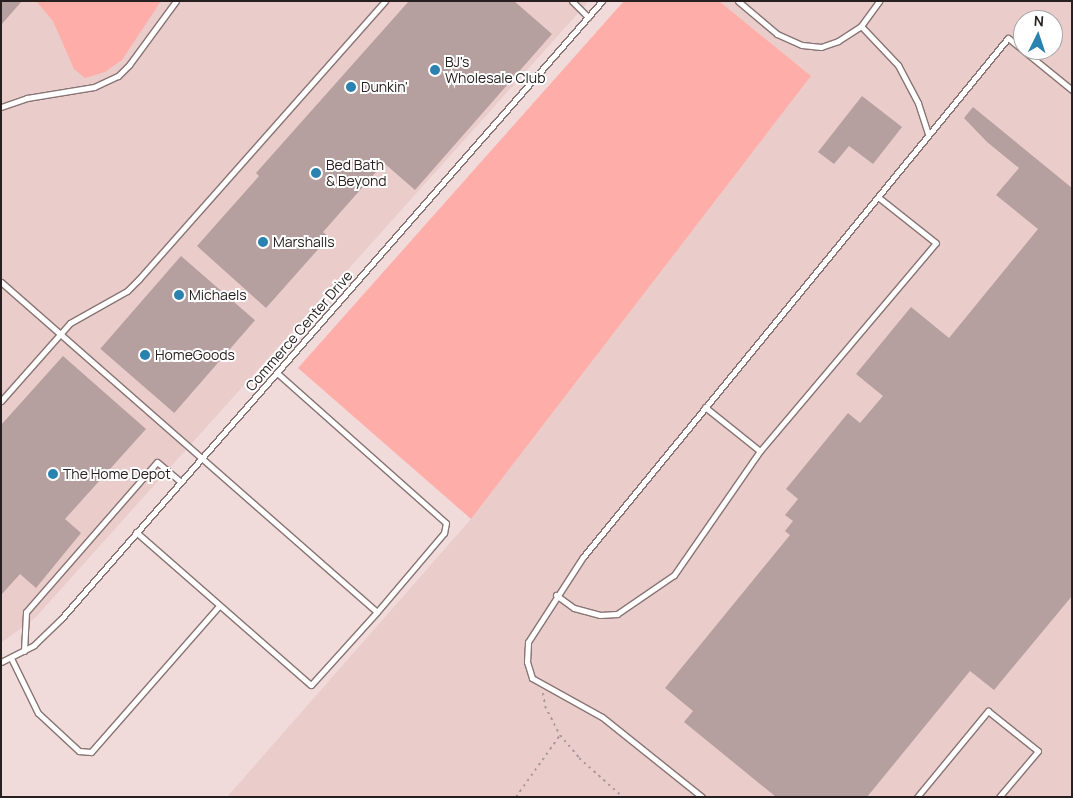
<!DOCTYPE html>
<style>
body{margin:0}
#map{position:relative;width:1073px;height:798px;overflow:hidden;background:#f1dbda;font-family:Manrope,sans-serif}
div>[style]{position:absolute}
.built>*{inset:0;background:#eaccca}
.green>*{inset:0;background:#feada8}
.building>*{inset:0;background:#b5a09f;transform-origin:0 0}
.path>*{height:2px;margin-top:-1px;transform-origin:0;background:repeating-linear-gradient(90deg,#ac9b9a 0 2.5px,transparent 0 6.5px)}
.roads{filter:drop-shadow(1px 0 #887573) drop-shadow(-1px 0 #887573) drop-shadow(0 1px #887573) drop-shadow(0 -1px #887573)}
.lane>*{height:5px;margin:-2.5px;padding:0 2.5px;transform-origin:2.5px;border-radius:2.5px;background:#fff}
.dots>*{width:14px;height:14px;translate:-50% -50%;box-sizing:border-box;border:2px solid #fff;border-radius:50%}
span{translate:-50% -50%;white-space:nowrap;text-align:center;line-height:1.15;-webkit-text-stroke:4px #fff;paint-order:stroke}
.poi-label{font-size:14px;color:#282020}
.left{translate:0 -50%;text-align:left}
.street-label{font-size:14px;color:#282020}
.frame{position:absolute;inset:0;border:2px solid #282020;pointer-events:none}
.north{position:absolute;left:1013px;top:10px;width:50px;height:50px;box-sizing:border-box;background:#fff;border:1px solid #a9a6a6;border-radius:50%;rotate:4deg;font-size:14px;font-weight:700;line-height:20px;text-align:center;color:#282020}
.north::after{content:'';display:block;margin:auto;width:18px;height:22px;background:#2982b0;clip-path:polygon(50% 0,100% 100%,50% 72%,0 100%)}
</style>
<div id="map">
<div class="built">
<div style="clip-path:polygon(1px 1px,589px 1px,35px 618px,1px 643px)"></div>
<div style="clip-path:polygon(evenodd,719px 1px,1072px 1px,1072px 797px,227px 797px,471px 519px,811px 76px,719px 1px,1023px 20px,1053px 20px,1053px 50px,1023px 50px,1023px 20px)"></div>
</div>
<div class="green">
<div style="clip-path:polygon(36px 1px,161px 1px,122px 60px,105px 72px,85px 78px,74px 69px,53px 21px)"></div>
<div style="clip-path:polygon(624px 1px,719px 1px,811px 76px,471px 519px,298px 368px)"></div>
</div>
<div class="building">
<div style="clip-path:polygon(1px 1px,22px 1px,1px 25px)"></div>
<div style="clip-path:polygon(409px 1px,514px 1px,552px 34px,415px 190px,384px 163px,323px 232px,329px 237px,266px 308px,197px 246px,259px 176px,256px 173px)"></div>
<div style="clip-path:polygon(862px 96px,902px 127px,873px 164px,849px 146px,834px 164px,818px 152px)"></div>
<div style="clip-path:polygon(973px 107px,1072px 188px,1072px 596px,994px 690px,970px 671px,867px 797px,776px 797px,684px 722px,693px 711px,665px 688px,790px 535px,785px 531px,793px 521px,785px 515px,798px 499px,786px 489px,848px 413px,860px 423px,883px 396px,856px 374px,911px 307px,949px 338px,1038px 229px,996px 195px,1019px 168px,987px 142px,964px 118px)"></div>
<div style="left:181px;top:256px;width:98px;height:123px;rotate:41deg"></div>
<div style="clip-path:polygon(63px 356px,146px 429px,65px 519px,81px 533px,36px 588px,20px 574px,1px 595px,1px 425px)"></div>
</div>
<div class="path">
<div style="left:543px;top:693px;width:13px;rotate:81deg"></div>
<div style="left:545px;top:706px;width:33px;rotate:63deg"></div>
<div style="left:560px;top:735px;width:30px;rotate:50deg"></div>
<div style="left:579px;top:758px;width:59px;rotate:41.6deg"></div>
<div style="left:516px;top:797px;width:76px;rotate:-54.6deg"></div>
</div>
<div class="roads">
<div class="lane">
<div style="left:572px;top:1px;width:23px;rotate:45deg"></div>
<div style="left:738px;top:1px;width:51px;rotate:40.2deg"></div>
<div style="left:777px;top:34px;width:27px;rotate:24deg"></div>
<div style="left:802px;top:45px;width:19px;rotate:6deg"></div>
<div style="left:821px;top:47px;width:18px;rotate:-19deg"></div>
<div style="left:838px;top:41px;width:27px;rotate:-33deg"></div>
<div style="left:861px;top:26px;width:31px;rotate:-54deg"></div>
<div style="left:861px;top:26px;width:54px;rotate:46.5deg"></div>
<div style="left:898px;top:65px;width:43px;rotate:62.2deg"></div>
<div style="left:918px;top:103px;width:32px;rotate:72deg"></div>
<div style="left:1px;top:107px;width:28px;rotate:-19deg"></div>
<div style="left:27px;top:98px;width:68px;rotate:-9.3deg"></div>
<div style="left:94px;top:87px;width:26px;rotate:-25deg"></div>
<div style="left:118px;top:76px;width:16px;rotate:-45deg"></div>
<div style="left:129px;top:65px;width:79px;rotate:-53.7deg"></div>
<div style="left:1px;top:282px;width:500px;rotate:41.27deg"></div>
<div style="left:1px;top:401px;width:104px;rotate:-48.5deg"></div>
<div style="left:70px;top:323px;width:65px;rotate:-29.3deg"></div>
<div style="left:127px;top:291px;width:17px;rotate:-45deg"></div>
<div style="left:139px;top:279px;width:371px;rotate:-48.5deg"></div>
<div style="left:705px;top:407px;width:70px;rotate:38.7deg"></div>
<div style="left:136px;top:532px;width:232px;rotate:41.2deg"></div>
<div style="left:311px;top:685px;width:98px;rotate:-47.9deg"></div>
<div style="left:377px;top:612px;width:104px;rotate:-49.7deg"></div>
<div style="left:444px;top:533px;width:10px;rotate:-79deg"></div>
<div style="left:446px;top:523px;width:226px;rotate:-138.4deg"></div>
<div style="left:556px;top:595px;width:22px;rotate:36deg"></div>
<div style="left:574px;top:608px;width:27px;rotate:15deg"></div>
<div style="left:600px;top:615px;width:17px;rotate:-3deg"></div>
<div style="left:617px;top:614px;width:69px;rotate:-34.4deg"></div>
<div style="left:674px;top:575px;width:151px;rotate:-55.3deg"></div>
<div style="left:760px;top:451px;width:272px;rotate:-49.8deg"></div>
<div style="left:936px;top:243px;width:74px;rotate:-141.6deg"></div>
<div style="left:24px;top:651px;width:39px;rotate:-87deg"></div>
<div style="left:26px;top:612px;width:199px;rotate:-48.9deg"></div>
<div style="left:157px;top:462px;width:31px;rotate:40deg"></div>
<div style="left:11px;top:658px;width:61px;rotate:63.9deg"></div>
<div style="left:38px;top:713px;width:56px;rotate:42.8deg"></div>
<div style="left:79px;top:751px;width:12px;rotate:5deg"></div>
<div style="left:91px;top:752px;width:194px;rotate:-48.8deg"></div>
<div style="left:1px;top:662px;width:37px;rotate:-27deg"></div>
<div style="left:34px;top:645px;width:37px;rotate:-44deg"></div>
<div style="left:61px;top:619px;width:821px;rotate:-48.8deg"></div>
<div style="left:702px;top:797px;width:128px;rotate:-141.3deg"></div>
<div style="left:602px;top:717px;width:80px;rotate:-150.9deg"></div>
<div style="left:532px;top:678px;width:17px;rotate:-107deg"></div>
<div style="left:527px;top:662px;width:20px;rotate:-87deg"></div>
<div style="left:528px;top:642px;width:101px;rotate:-57.1deg"></div>
<div style="left:583px;top:557px;width:671px;rotate:-50.69deg"></div>
<div style="left:1008px;top:38px;width:82px;rotate:39.1deg"></div>
<div style="left:917px;top:797px;width:112px;rotate:-50.5deg"></div>
<div style="left:988px;top:711px;width:64px;rotate:38.7deg"></div>
<div style="left:1038px;top:751px;width:60px;rotate:130.3deg"></div>
</div>
</div>
<div class="dots">
<div style="left:435px;top:70px;background:#2982b0"></div>
<div style="left:351px;top:87px;background:#2982b0"></div>
<div style="left:316px;top:173px;background:#2982b0"></div>
<div style="left:263px;top:242px;background:#2982b0"></div>
<div style="left:179px;top:295px;background:#2982b0"></div>
<div style="left:145px;top:355px;background:#2982b0"></div>
<div style="left:53px;top:474px;background:#2982b0"></div>
</div>
<div class="poi-label">
<span class="left" style="left:445px;top:70px">BJ's<br>Wholesale Club</span>
<span class="left" style="left:361px;top:87px">Dunkin'</span>
<span class="left" style="left:326px;top:173px">Bed Bath<br>&amp; Beyond</span>
<span class="left" style="left:273px;top:242px">Marshalls</span>
<span class="left" style="left:189px;top:295px">Michaels</span>
<span class="left" style="left:155px;top:355px">HomeGoods</span>
<span class="left" style="left:63px;top:474px">The Home Depot</span>
</div>
<div class="street-label">
<span style="left:299px;top:331px;rotate:-49deg">Commerce Center Drive</span>
</div>
<div class="frame"></div>
<div class="north">N</div>
</div>
